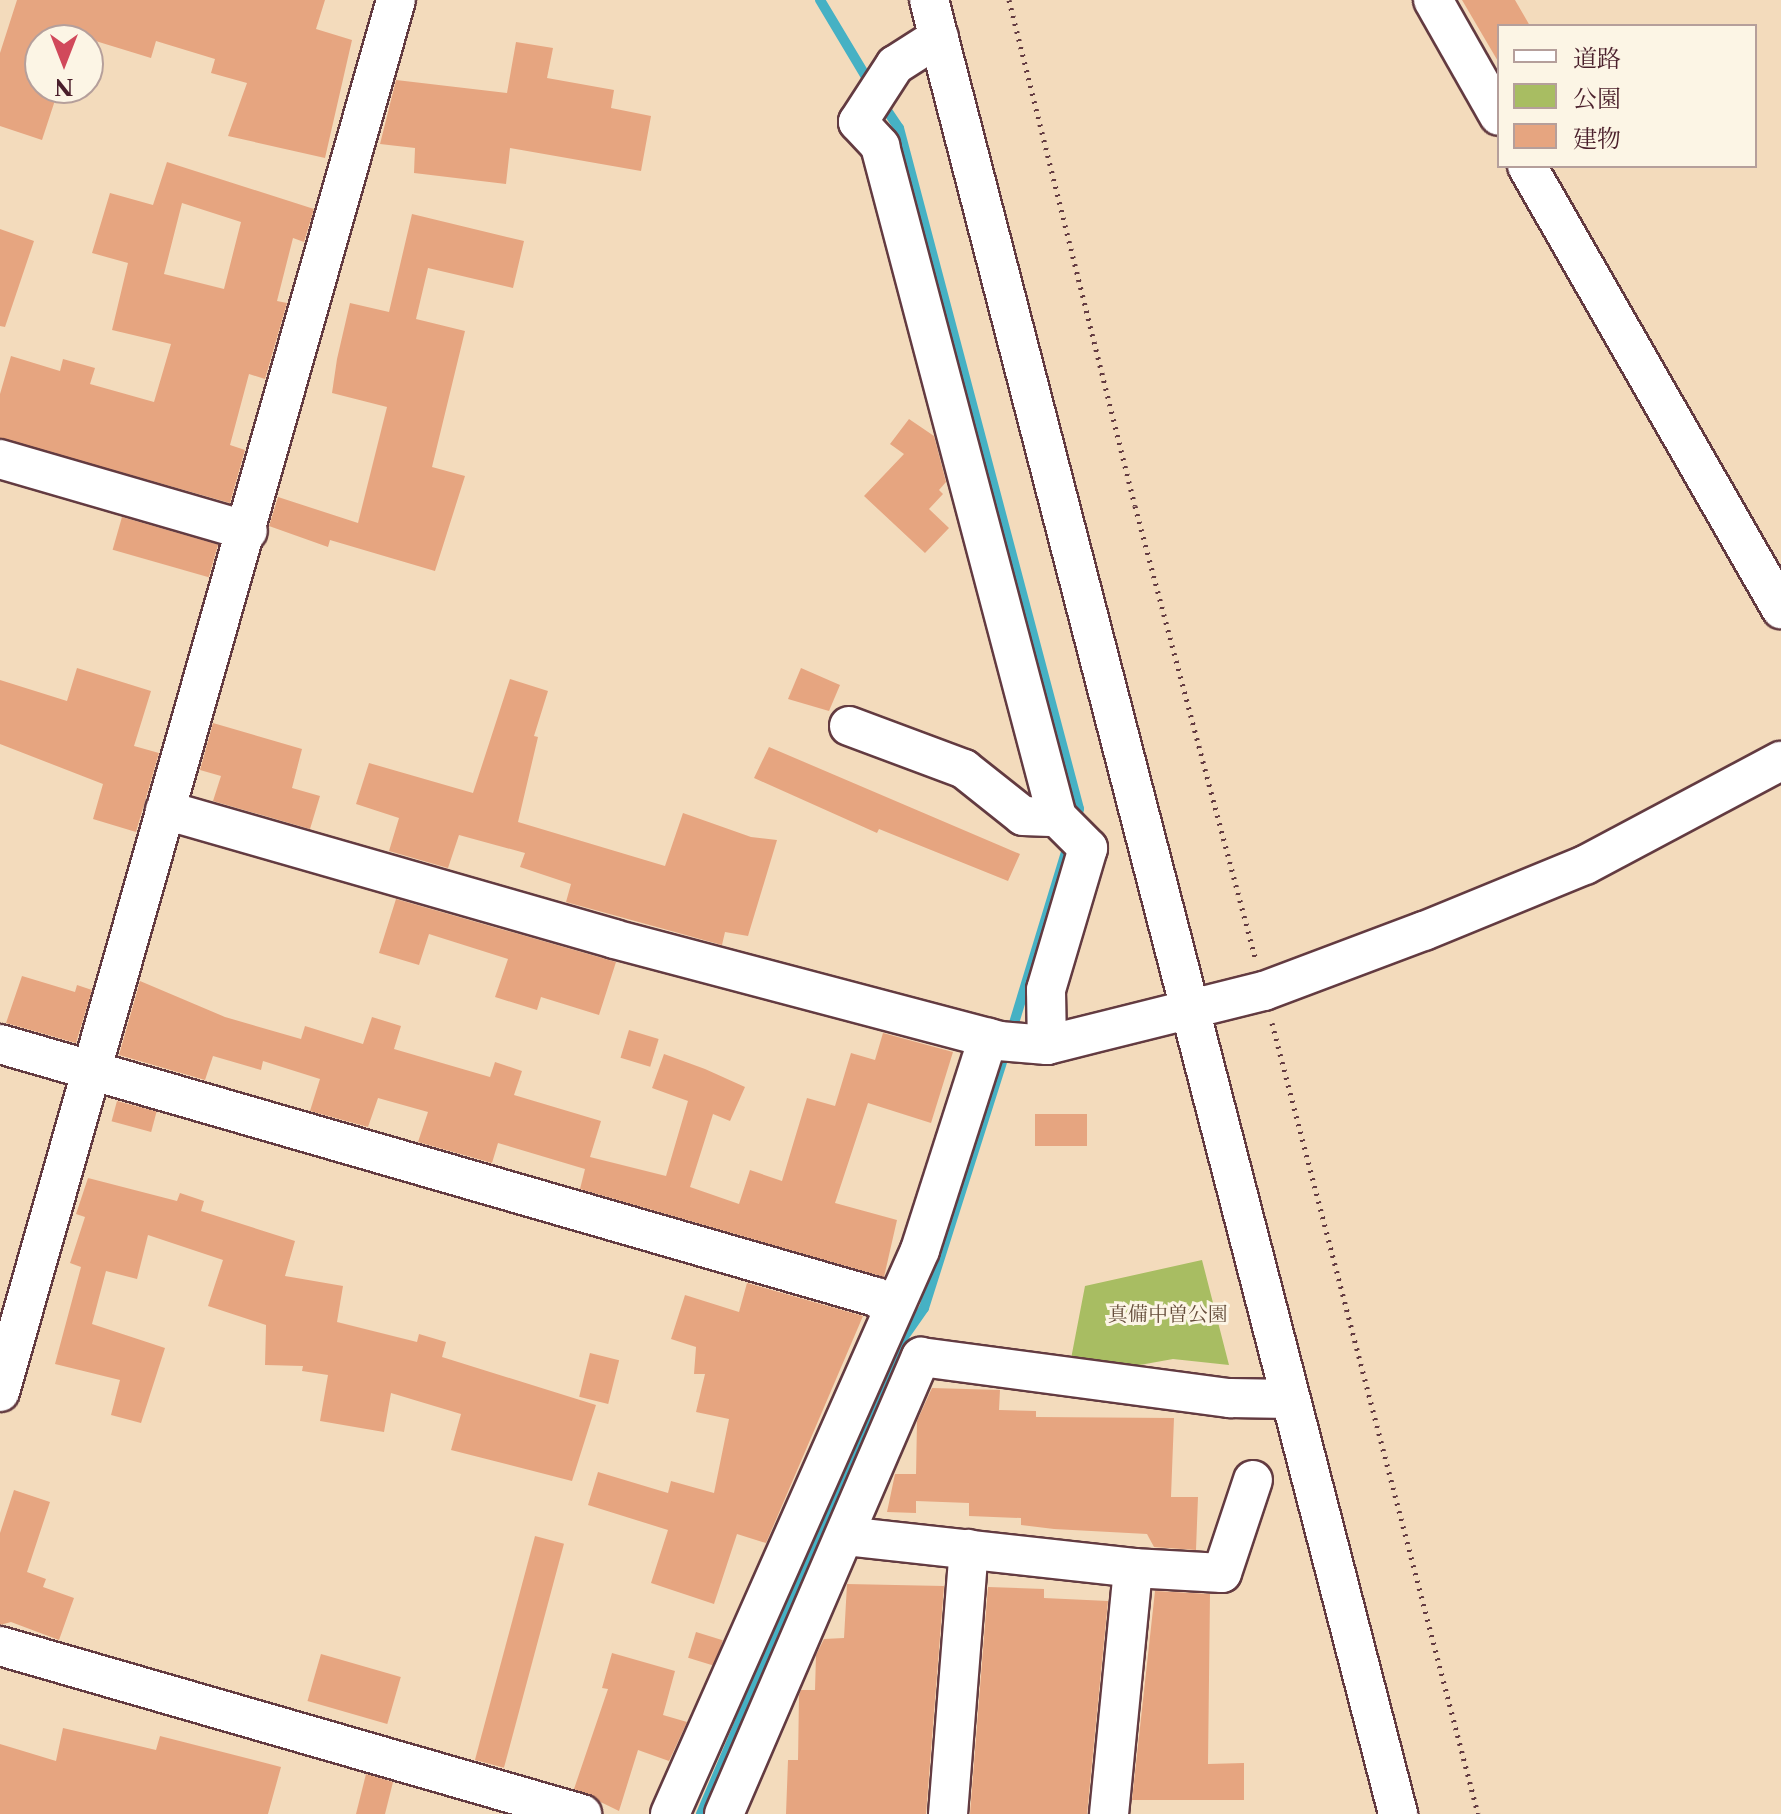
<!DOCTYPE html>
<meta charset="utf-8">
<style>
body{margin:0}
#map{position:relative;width:1781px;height:1814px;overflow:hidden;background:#f3dbbc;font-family:"Libre Caslon Text","Noto Serif JP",serif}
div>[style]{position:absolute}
.green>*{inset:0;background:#a8bd62}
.stream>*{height:10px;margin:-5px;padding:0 5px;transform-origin:5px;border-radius:5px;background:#46b1c4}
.building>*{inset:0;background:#e6a580;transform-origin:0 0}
.path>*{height:5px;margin-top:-2.5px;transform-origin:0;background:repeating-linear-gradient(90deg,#633b41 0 2px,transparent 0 8px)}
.roads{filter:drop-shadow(2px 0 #633b41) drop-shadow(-2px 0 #633b41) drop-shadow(0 2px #633b41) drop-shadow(0 -2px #633b41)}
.minor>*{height:38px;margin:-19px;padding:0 19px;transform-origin:19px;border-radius:19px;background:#fff}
span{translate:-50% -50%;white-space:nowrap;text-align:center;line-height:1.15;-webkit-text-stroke:6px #fcf5e5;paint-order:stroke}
.park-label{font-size:20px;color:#664e3c}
.legend{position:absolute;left:1497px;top:24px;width:260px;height:144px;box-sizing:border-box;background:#fcf5e5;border:2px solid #b59f9b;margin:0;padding:10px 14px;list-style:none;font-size:24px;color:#4a1f2b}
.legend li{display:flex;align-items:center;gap:16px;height:40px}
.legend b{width:40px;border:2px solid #b59f9b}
.north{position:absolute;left:24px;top:24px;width:80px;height:80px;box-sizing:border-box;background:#fcf5e5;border:2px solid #b59f9b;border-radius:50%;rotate:180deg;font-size:22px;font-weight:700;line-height:32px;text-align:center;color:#4a1f2b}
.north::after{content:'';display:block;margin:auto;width:28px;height:36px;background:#d1495b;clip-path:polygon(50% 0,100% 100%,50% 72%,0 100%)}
</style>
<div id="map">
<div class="green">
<div style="clip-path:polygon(1202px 1260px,1229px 1365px,1173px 1359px,1112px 1370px,1070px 1364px,1085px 1286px)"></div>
</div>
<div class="stream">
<div style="left:820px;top:0;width:101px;rotate:59.1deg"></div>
<div style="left:880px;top:100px;width:34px;rotate:56deg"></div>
<div style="left:899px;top:128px;width:704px;rotate:75.19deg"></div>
<div style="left:1079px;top:809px;width:15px;rotate:106deg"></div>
<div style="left:1011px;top:1033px;width:200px;rotate:-73.1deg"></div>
<div style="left:701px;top:1814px;width:510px;rotate:-67.16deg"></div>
<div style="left:899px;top:1344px;width:44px;rotate:-55.2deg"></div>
<div style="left:924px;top:1308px;width:272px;rotate:-72.4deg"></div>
</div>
<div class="building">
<div style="clip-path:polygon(17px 0,325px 0,316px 29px,352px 40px,325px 158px,228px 136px,247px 83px,211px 73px,215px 59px,156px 41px,151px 58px,76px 35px,75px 40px,40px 40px,40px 88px,59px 88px,42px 140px,0 126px,0 53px)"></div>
<div style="clip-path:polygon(1462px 0,1515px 0,1530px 26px,1499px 26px,1499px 63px)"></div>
<div style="clip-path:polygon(516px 42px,553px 48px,547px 78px,614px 90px,611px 108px,651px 116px,641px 171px,510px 148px,506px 184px,414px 173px,415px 148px,380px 144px,396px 80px,507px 93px)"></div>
<div style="clip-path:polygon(evenodd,167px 162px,314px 209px,304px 242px,293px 238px,277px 301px,287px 303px,265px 379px,249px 374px,230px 445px,245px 450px,230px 503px,0 438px,0 394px,11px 356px,60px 371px,63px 359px,95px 368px,90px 384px,154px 402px,171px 344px,112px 330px,128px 263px,92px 253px,110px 193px,153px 205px,167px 162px,182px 203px,241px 222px,224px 289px,164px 274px,182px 203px)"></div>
<div style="clip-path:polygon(412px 214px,524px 241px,513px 288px,428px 268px,416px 319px,465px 331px,432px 467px,465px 476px,435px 571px,330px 540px,328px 547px,269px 526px,278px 497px,358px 523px,387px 407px,332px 393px,337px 359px,350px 303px,389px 312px)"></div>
<div style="clip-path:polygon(0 229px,34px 241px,5px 327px,0 326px)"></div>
<div style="clip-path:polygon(909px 419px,934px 436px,946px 482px,939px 490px,943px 494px,929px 509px,949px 528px,925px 553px,864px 496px,904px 454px,890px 444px)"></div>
<div style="left:122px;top:517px;width:100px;height:34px;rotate:16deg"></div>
<div style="clip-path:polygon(77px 668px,151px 691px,134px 746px,159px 753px,136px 832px,93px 819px,103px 784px,0 744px,0 680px,67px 701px)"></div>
<div style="clip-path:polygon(801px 668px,840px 685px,829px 711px,788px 699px)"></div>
<div style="clip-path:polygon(510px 679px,548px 691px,534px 736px,538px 737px,518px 822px,665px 866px,683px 813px,751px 837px,777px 840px,748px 936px,725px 932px,722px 945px,566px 902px,571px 884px,520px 867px,525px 853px,459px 835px,448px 868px,389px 851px,399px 818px,356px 804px,369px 763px,473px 793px)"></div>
<div style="clip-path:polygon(213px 723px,302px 749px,292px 788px,320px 796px,310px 829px,213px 801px,221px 776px,200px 770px)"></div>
<div style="clip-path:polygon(769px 747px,1020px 854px,1008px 881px,879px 829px,877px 833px,754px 778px)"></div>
<div style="clip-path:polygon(396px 899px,616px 962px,599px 1015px,541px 997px,537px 1010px,495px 997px,508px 959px,429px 934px,419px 965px,379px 953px)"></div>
<div style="clip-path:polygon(22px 976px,75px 992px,77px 985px,92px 990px,76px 1043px,6px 1023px)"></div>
<div style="clip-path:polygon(140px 981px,225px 1017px,301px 1039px,305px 1026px,363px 1044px,372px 1017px,401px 1026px,394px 1049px,490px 1077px,495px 1062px,522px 1071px,514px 1095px,601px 1121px,590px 1157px,666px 1176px,688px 1101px,652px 1088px,664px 1054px,705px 1069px,745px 1087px,730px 1121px,713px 1114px,690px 1187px,739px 1204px,750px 1170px,782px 1181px,807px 1098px,835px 1106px,851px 1053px,875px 1060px,883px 1033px,953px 1052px,931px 1123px,868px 1103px,835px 1203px,897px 1220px,884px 1277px,580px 1189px,585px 1169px,498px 1143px,492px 1163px,418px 1142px,428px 1112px,378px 1098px,368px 1127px,310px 1111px,320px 1079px,263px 1061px,261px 1070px,213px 1056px,205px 1080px,119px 1055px)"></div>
<div style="left:629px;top:1030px;width:31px;height:29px;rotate:17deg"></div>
<div style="left:117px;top:1101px;width:41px;height:21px;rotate:15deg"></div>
<div style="left:1035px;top:1114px;width:52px;height:32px"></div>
<div style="clip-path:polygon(88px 1178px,177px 1201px,180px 1193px,204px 1201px,201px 1211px,295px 1241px,285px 1276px,343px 1286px,337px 1322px,417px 1342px,419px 1334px,446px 1342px,442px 1357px,596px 1405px,572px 1481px,451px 1450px,461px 1414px,391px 1393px,384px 1432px,320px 1421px,328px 1375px,302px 1371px,303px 1366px,265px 1365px,266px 1325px,208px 1306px,223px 1260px,148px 1235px,137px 1279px,106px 1271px,92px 1324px,165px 1348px,141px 1423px,111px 1415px,120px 1380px,55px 1364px,81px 1267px,70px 1263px,85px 1217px,76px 1214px)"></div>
<div style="clip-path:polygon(747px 1283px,863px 1316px,766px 1543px,737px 1534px,714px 1604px,651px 1583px,668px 1530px,588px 1505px,598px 1472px,668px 1493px,671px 1481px,714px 1493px,729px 1419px,696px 1412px,705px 1374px,694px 1374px,696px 1347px,671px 1339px,685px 1295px,739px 1312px)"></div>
<div style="left:590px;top:1353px;width:30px;height:45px;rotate:14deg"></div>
<div style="clip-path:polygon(932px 1388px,1000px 1390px,999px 1410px,1036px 1411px,1036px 1417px,1174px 1418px,1171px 1497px,1198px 1497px,1196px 1550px,1154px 1547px,1147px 1534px,1054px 1529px,1021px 1525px,1021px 1518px,969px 1516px,969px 1503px,916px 1501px,916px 1513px,887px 1512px,895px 1474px,916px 1474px,917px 1421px)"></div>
<div style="clip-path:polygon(14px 1490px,50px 1502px,27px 1572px,46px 1579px,43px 1587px,74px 1598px,59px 1640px,11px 1622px,0 1625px,0 1533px)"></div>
<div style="left:535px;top:1536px;width:30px;height:232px;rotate:15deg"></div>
<div style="clip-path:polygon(847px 1584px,944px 1586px,926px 1814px,786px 1814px,788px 1760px,798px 1760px,799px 1695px,801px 1690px,815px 1690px,816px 1655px,824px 1639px,844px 1638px)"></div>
<div style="clip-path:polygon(988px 1587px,1044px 1589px,1044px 1598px,1108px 1601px,1087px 1814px,970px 1814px)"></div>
<div style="clip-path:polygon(1155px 1591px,1210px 1594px,1208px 1764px,1244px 1763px,1244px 1800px,1132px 1800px)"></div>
<div style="left:696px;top:1632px;width:28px;height:27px;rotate:17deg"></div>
<div style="clip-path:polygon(612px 1653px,675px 1671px,663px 1715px,687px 1722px,669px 1761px,638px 1750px,619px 1811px,574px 1789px,608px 1689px,602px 1688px)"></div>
<div style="left:321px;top:1654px;width:83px;height:49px;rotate:16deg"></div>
<div style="clip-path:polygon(63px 1728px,156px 1750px,160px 1736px,281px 1767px,268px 1814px,0 1814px,0 1744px,56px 1761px)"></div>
<div style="clip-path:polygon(366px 1774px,393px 1782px,385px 1814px,356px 1814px)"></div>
</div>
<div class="path">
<div style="left:1009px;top:0;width:521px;rotate:76.02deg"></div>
<div style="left:1135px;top:506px;width:468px;rotate:75.1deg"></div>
<div style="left:1272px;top:1023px;width:817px;rotate:75.4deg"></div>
</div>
<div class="roads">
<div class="minor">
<div style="left:929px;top:0;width:1874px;rotate:75.5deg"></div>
<div style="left:1433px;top:0;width:133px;rotate:60.4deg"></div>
<div style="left:939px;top:37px;width:52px;rotate:147.5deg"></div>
<div style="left:895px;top:65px;width:68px;rotate:123deg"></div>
<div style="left:858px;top:122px;width:33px;rotate:47deg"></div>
<div style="left:880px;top:146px;width:694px;rotate:75.22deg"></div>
<div style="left:1057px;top:817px;width:44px;rotate:45deg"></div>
<div style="left:1088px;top:848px;width:148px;rotate:106.5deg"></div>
<div style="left:1046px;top:990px;width:55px;rotate:89deg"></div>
<div style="left:1527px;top:166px;width:511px;rotate:60.17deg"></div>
<div style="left:0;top:459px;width:258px;rotate:16.2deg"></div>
<div style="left:849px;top:726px;width:123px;rotate:20.5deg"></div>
<div style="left:964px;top:769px;width:75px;rotate:38.5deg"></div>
<div style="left:1023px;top:816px;width:34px;rotate:2deg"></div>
<div style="left:165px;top:810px;width:467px;rotate:16deg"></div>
<div style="left:614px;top:939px;width:398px;rotate:14.8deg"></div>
<div style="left:999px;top:1041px;width:48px;rotate:4.8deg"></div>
<div style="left:1047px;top:1045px;width:224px;rotate:-14deg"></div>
<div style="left:1264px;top:991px;width:171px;rotate:-20.6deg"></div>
<div style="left:1424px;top:931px;width:174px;rotate:-22.3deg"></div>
<div style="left:1585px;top:865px;width:222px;rotate:-28deg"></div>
<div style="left:0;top:1044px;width:912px;rotate:16.11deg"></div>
<div style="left:876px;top:1297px;width:19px;rotate:35deg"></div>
<div style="left:0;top:1392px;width:1447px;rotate:-74.12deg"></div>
<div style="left:845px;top:1536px;width:290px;rotate:6.3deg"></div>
<div style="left:0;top:1646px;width:606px;rotate:16.1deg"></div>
<div style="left:670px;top:1814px;width:617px;rotate:-66.09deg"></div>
<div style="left:920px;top:1250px;width:223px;rotate:-72.2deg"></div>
<div style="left:724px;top:1814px;width:498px;rotate:-66.7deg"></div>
<div style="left:921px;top:1357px;width:312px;rotate:7.6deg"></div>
<div style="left:1230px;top:1398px;width:60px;rotate:1deg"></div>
<div style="left:948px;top:1814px;width:266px;rotate:-85.5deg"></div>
<div style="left:1109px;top:1814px;width:247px;rotate:-84.4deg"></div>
<div style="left:1133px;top:1568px;width:89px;rotate:3.2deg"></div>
<div style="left:1222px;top:1573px;width:98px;rotate:-71.6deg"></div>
</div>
</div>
<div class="park-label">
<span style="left:1168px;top:1314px">真備中曽公園</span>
</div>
<ul class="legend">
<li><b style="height:10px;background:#fff"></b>道路</li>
<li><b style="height:22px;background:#a8bd62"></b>公園</li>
<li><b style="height:22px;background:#e6a580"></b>建物</li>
</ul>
<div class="north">N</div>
</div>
